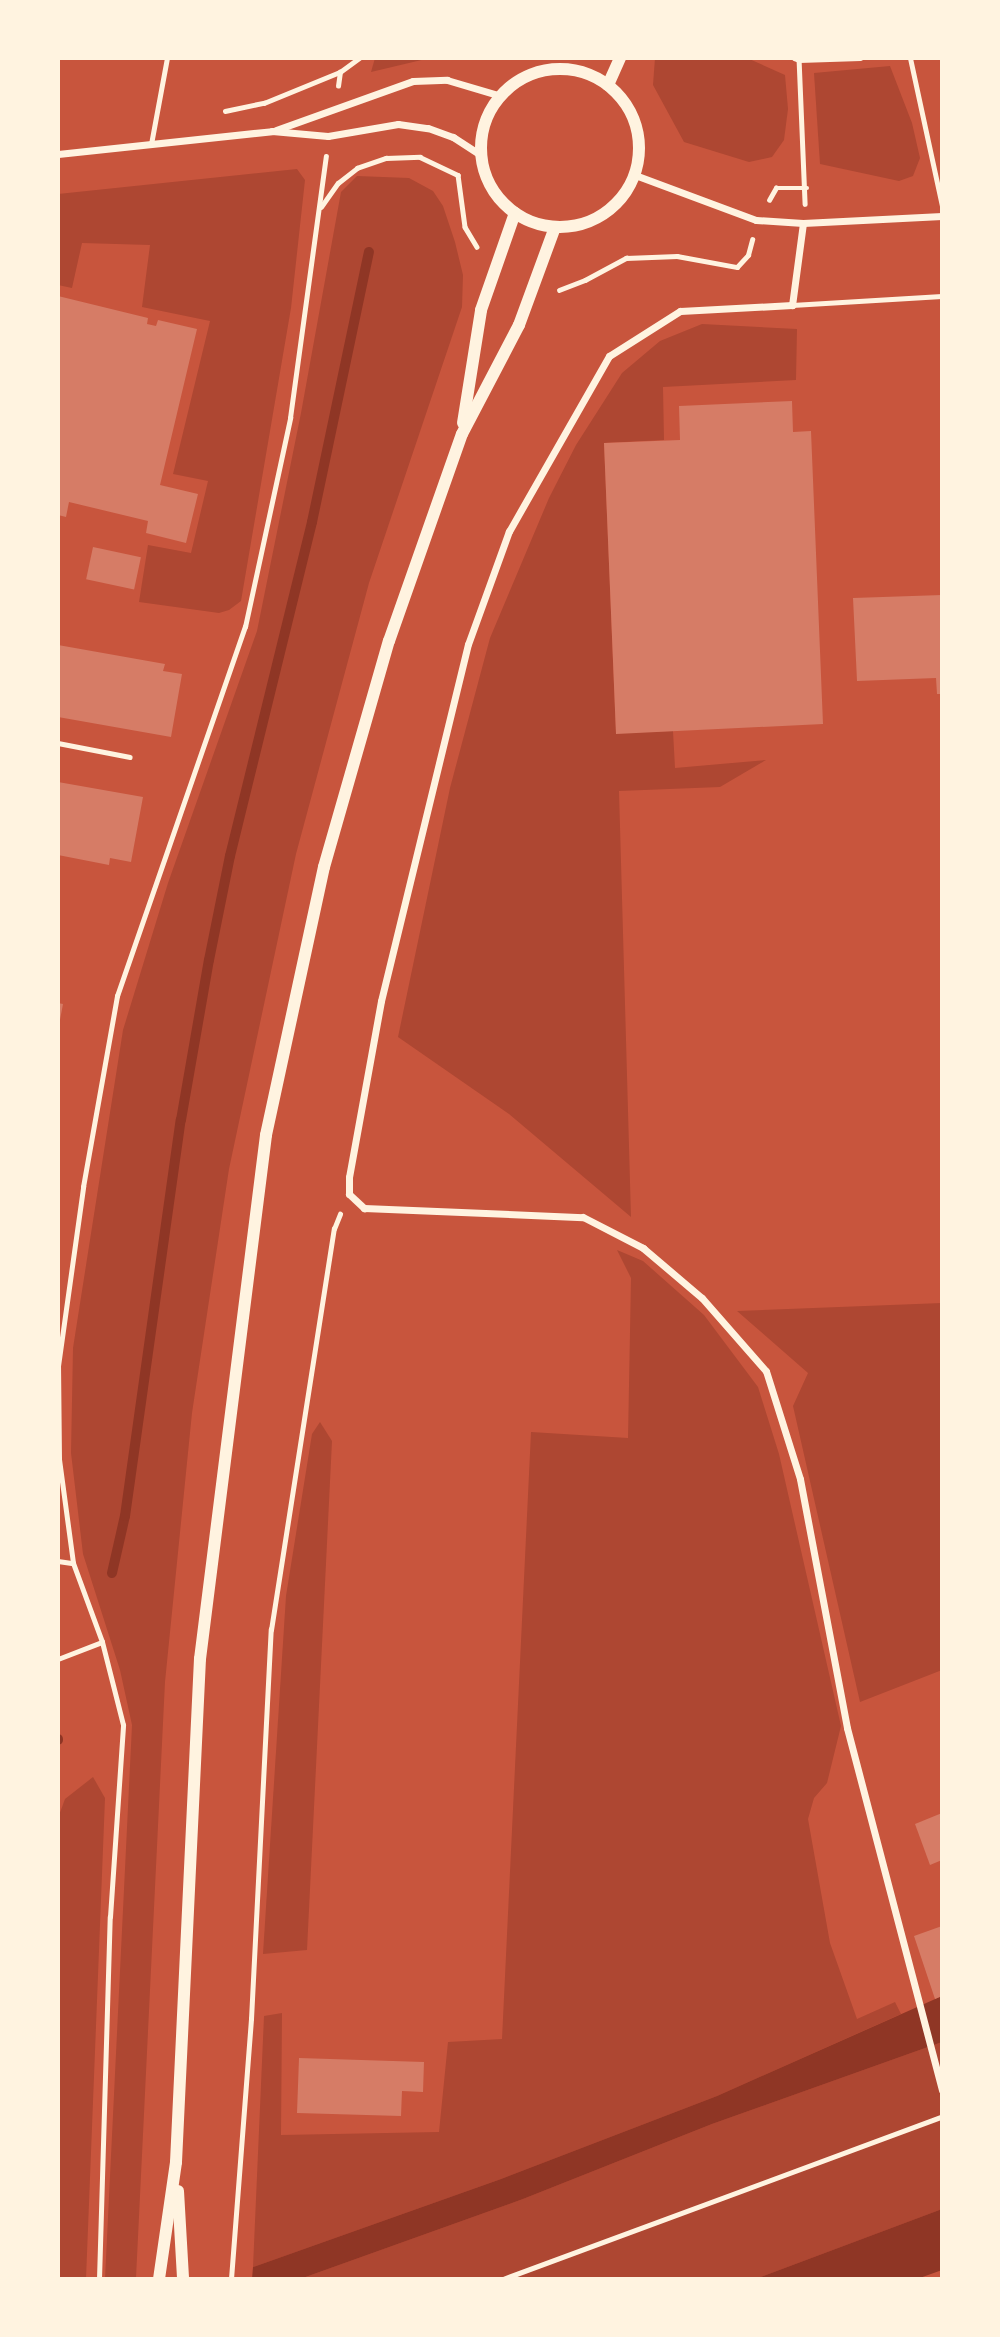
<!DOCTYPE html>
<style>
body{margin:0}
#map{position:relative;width:1000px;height:2337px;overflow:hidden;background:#c8553d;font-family:Signika,sans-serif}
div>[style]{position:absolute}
.green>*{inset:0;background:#ae4732}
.water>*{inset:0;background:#8f3625}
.stream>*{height:10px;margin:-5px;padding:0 5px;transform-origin:5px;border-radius:5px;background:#8f3625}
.building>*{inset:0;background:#d67c66;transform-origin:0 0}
.path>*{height:4.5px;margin:-2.25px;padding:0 2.25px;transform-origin:2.25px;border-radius:2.25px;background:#fff3e0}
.service>*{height:5px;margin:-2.5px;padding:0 2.5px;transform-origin:2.5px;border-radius:2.5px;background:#fff3e0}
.minor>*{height:7px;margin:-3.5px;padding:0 3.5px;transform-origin:3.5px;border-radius:3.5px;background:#fff3e0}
.tertiary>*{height:12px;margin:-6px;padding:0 6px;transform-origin:6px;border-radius:6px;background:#fff3e0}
.tertiary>.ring{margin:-6px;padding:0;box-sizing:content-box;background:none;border:12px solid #fff3e0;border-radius:50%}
span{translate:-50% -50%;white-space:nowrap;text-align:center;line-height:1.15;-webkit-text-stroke:5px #fff3e0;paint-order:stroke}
.frame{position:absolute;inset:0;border:60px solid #fff3e0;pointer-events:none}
</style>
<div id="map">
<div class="green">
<div style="clip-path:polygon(375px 58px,430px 58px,371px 72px)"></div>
<div style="clip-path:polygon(655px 58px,747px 58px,785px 75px,788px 109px,784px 140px,772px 157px,749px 162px,684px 142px,653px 85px)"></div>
<div style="clip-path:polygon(890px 66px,912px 123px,920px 158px,913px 176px,899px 181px,820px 164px,814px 73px)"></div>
<div style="clip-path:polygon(297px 169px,305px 180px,291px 308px,241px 601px,229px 610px,219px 613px,139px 602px,148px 545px,191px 553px,208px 481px,173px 474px,210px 321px,142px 307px,150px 245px,82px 243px,72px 288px,58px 285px,58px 194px)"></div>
<div style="clip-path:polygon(357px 176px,409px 178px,433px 191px,443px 206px,455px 242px,463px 275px,462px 307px,369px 583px,296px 854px,229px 1169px,192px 1413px,165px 1682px,136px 2278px,105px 2279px,132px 1725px,120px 1670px,83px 1554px,71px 1453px,73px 1348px,123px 1030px,168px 883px,257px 631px,301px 413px,341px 192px)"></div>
<div style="clip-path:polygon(702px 324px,797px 329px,796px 380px,663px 387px,664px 440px,604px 443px,616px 733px,673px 731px,675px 768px,766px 760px,720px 787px,619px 791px,631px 1217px,509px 1114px,398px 1037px,450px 788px,490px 638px,549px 498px,576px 445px,622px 373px,660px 341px)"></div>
<div style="clip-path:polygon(617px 1250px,643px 1261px,704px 1315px,758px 1387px,779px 1454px,841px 1726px,827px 1783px,814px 1798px,808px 1819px,830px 1943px,857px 2019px,895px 2002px,901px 2014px,717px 2096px,501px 2179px,253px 2267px,264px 2016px,282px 2013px,281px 2135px,439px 2132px,448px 2042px,502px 2039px,531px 1432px,628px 1438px,631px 1278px)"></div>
<div style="clip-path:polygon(942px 1303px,942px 1670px,860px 1702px,793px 1406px,808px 1373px,737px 1311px)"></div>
<div style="clip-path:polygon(320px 1422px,332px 1441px,307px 1950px,263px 1954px,286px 1596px,312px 1434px)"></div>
<div style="clip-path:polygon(93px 1777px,105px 1798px,86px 2279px,58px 2279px,58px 1818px,65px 1799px)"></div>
<div style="clip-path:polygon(942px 2042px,942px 2209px,755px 2279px,300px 2279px,523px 2199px,712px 2124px)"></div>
</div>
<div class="water">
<div style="clip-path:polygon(942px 1996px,942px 2042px,712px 2124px,523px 2199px,300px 2279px,252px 2279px,253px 2267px,501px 2179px,717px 2096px)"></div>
<div style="clip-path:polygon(942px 2209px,942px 2270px,917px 2279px,755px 2279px)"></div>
</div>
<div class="stream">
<div style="left:112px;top:1573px;width:58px;rotate:-77.2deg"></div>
<div style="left:125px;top:1516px;width:400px;rotate:-82deg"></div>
<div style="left:181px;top:1120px;width:162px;rotate:-80.1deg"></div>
<div style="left:209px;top:960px;width:106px;rotate:-78.6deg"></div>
<div style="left:230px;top:856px;width:344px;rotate:-76.2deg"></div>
<div style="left:312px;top:522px;width:276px;rotate:-78.1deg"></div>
<div style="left:58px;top:1740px;width:1px;rotate:-90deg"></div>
</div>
<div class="building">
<div style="clip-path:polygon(58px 296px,148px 318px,147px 324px,156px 326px,158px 320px,197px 329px,160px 485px,198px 494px,186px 543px,146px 533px,148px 521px,69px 502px,66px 517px,58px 515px)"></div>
<div style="clip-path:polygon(792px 401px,793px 432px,811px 431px,823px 724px,616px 734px,604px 443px,680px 440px,679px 406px)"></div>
<div style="left:93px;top:547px;width:49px;height:33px;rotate:12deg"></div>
<div style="clip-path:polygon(942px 595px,942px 694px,937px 694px,936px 678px,857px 681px,853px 598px)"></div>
<div style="clip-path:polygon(58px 645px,165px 664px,163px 671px,182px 674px,171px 737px,58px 717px)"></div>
<div style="clip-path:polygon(58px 782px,143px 797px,131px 862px,110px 858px,109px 865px,58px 855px)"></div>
<div style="clip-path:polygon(58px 1003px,63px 1004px,59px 1025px,58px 1025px)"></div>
<div style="clip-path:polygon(942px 1813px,942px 1860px,930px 1865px,915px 1824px)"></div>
<div style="clip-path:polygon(942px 1926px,942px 1996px,935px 1999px,914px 1936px)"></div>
<div style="clip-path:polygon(299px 2058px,424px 2062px,423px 2092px,402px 2091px,401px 2116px,297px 2113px)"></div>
</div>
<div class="path">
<div style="left:794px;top:58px;width:5px;rotate:22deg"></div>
<div style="left:799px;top:60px;width:61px;rotate:-1.9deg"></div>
<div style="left:799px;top:58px;width:146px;rotate:87.6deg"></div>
<div style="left:338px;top:86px;width:14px;rotate:-82deg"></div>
<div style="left:225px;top:111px;width:40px;rotate:-12deg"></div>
<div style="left:264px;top:103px;width:82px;rotate:-22.2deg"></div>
<div style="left:340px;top:72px;width:24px;rotate:-36deg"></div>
<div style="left:769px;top:200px;width:14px;rotate:-60deg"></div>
<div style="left:776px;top:188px;width:31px"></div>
<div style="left:321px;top:207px;width:29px;rotate:-55deg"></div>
<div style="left:338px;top:183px;width:24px;rotate:-38deg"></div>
<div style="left:357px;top:168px;width:31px;rotate:-19deg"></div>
<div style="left:386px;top:158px;width:34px;rotate:-2deg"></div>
<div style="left:420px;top:157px;width:42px;rotate:25.3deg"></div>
<div style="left:458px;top:175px;width:52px;rotate:82.3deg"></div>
<div style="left:465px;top:227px;width:23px;rotate:59deg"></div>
<div style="left:559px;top:290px;width:28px;rotate:-21deg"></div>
<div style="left:585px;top:280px;width:47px;rotate:-28.2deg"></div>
<div style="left:626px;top:258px;width:51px;rotate:-2.2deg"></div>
<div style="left:677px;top:256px;width:61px;rotate:10.4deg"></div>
<div style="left:737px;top:267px;width:16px;rotate:-47deg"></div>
<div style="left:748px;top:255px;width:16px;rotate:-75deg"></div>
<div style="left:58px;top:743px;width:73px;rotate:11deg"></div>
<div style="left:58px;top:1561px;width:15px;rotate:8deg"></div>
<div style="left:58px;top:1659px;width:47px;rotate:-21.1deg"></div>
<div style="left:99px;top:2279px;width:362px;rotate:-88.3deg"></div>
<div style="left:110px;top:1917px;width:192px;rotate:-86.1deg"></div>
<div style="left:123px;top:1725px;width:86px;rotate:-104.2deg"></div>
<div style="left:102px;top:1642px;width:84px;rotate:-110.2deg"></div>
<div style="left:73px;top:1563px;width:105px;rotate:-97.7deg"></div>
<div style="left:59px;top:1459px;width:93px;rotate:-90.6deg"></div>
<div style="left:58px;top:1366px;width:181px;rotate:-82deg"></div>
<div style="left:83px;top:1187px;width:194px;rotate:-79.9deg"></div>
<div style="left:117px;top:996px;width:391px;rotate:-70.9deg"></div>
<div style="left:245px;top:627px;width:214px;rotate:-77.8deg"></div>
<div style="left:290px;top:418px;width:264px;rotate:-82.2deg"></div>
<div style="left:231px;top:2279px;width:261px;rotate:-85.6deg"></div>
<div style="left:251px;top:2019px;width:390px;rotate:-87.1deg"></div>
<div style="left:271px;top:1630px;width:406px;rotate:-81.1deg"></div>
<div style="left:334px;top:1229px;width:16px;rotate:-68deg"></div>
<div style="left:503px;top:2279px;width:468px;rotate:-20.3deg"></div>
</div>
<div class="service">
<div style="left:910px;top:58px;width:151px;rotate:77.8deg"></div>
<div style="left:151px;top:144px;width:87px;rotate:-79.5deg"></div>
<div style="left:792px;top:305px;width:150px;rotate:-3.4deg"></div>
</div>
<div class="minor">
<div style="left:276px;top:130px;width:145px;rotate:-19.7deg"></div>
<div style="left:413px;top:81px;width:34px;rotate:-2deg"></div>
<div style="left:447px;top:80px;width:56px;rotate:16.5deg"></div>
<div style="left:58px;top:154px;width:215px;rotate:-6.1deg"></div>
<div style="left:272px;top:131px;width:56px;rotate:5.1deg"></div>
<div style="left:328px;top:136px;width:71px;rotate:-9.7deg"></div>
<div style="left:398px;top:124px;width:30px;rotate:8deg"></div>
<div style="left:428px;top:128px;width:27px;rotate:20deg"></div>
<div style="left:453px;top:137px;width:33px;rotate:33deg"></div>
<div style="left:635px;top:175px;width:129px;rotate:20.4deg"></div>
<div style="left:756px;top:220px;width:47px;rotate:3.7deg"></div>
<div style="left:803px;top:223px;width:139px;rotate:-2.9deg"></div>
<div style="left:803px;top:223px;width:83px;rotate:97.6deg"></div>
<div style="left:792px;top:305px;width:112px;rotate:176.9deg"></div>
<div style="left:680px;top:311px;width:84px;rotate:147.6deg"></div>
<div style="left:609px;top:356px;width:202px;rotate:119.7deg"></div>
<div style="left:509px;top:531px;width:120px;rotate:109.9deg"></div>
<div style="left:468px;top:644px;width:367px;rotate:103.7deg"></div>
<div style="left:381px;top:1001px;width:179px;rotate:100.3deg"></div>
<div style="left:349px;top:1177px;width:17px;rotate:90deg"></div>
<div style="left:349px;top:1194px;width:21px;rotate:43deg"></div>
<div style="left:364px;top:1208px;width:219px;rotate:2.4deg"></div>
<div style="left:583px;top:1217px;width:68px;rotate:27.3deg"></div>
<div style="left:643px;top:1248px;width:77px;rotate:40.3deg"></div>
<div style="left:702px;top:1298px;width:97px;rotate:48.8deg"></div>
<div style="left:766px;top:1371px;width:113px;rotate:72.5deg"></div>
<div style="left:800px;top:1479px;width:253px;rotate:79.3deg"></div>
<div style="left:847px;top:1728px;width:375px;rotate:75.3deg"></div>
</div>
<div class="tertiary">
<div class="ring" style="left:481px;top:69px;width:146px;height:146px"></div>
<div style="left:608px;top:85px;width:30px;rotate:-66deg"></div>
<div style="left:463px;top:423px;width:114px;rotate:-80.9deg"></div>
<div style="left:481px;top:310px;width:103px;rotate:-70.7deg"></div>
<div style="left:178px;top:2191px;width:88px;rotate:86.7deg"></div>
<div style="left:159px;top:2279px;width:118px;rotate:-81.7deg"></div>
<div style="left:176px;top:2162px;width:504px;rotate:-87.27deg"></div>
<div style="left:200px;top:1659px;width:528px;rotate:-82.82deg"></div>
<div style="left:266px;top:1135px;width:274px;rotate:-77.8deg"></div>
<div style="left:324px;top:867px;width:235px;rotate:-74deg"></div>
<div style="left:389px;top:641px;width:219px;rotate:-70.6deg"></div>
<div style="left:462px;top:434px;width:123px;rotate:-62.4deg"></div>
<div style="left:519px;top:325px;width:104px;rotate:-69.8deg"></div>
</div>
<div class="frame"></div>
</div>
